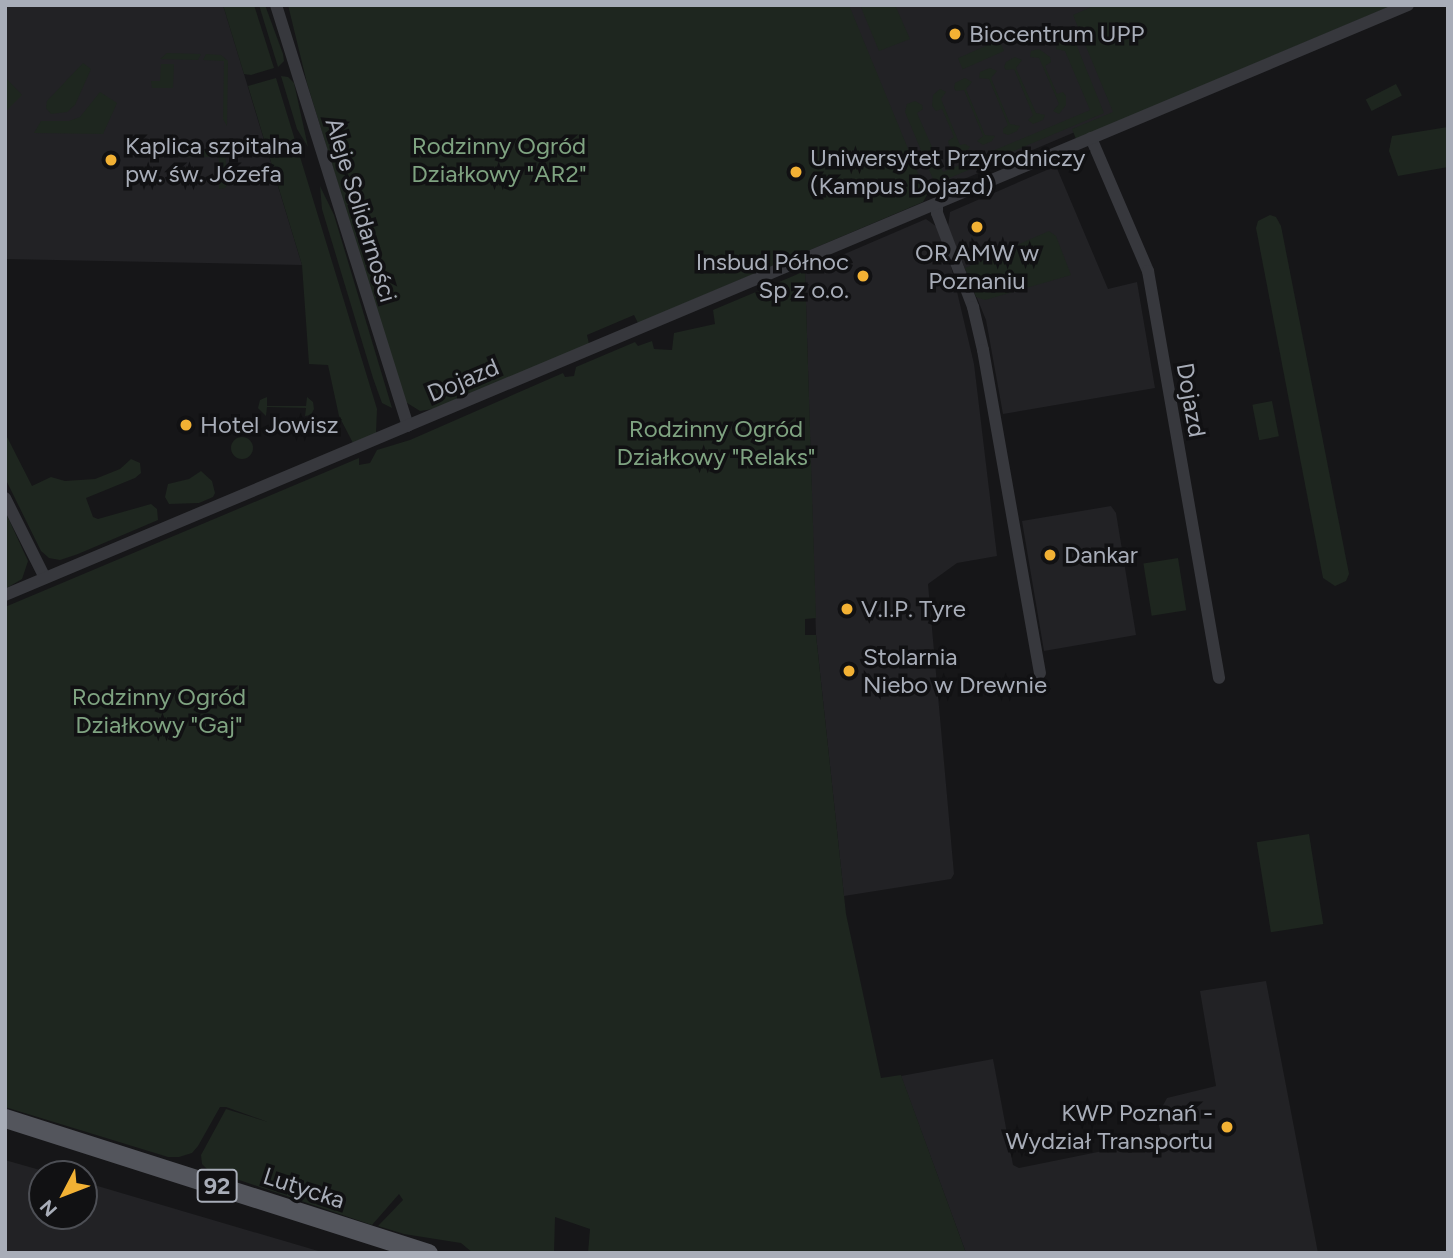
<!DOCTYPE html>
<meta charset="utf-8">
<style>
body{margin:0}
#map{position:relative;width:1453px;height:1258px;overflow:hidden;background:#161618;font-family:Figtree,sans-serif}
div>[style]{position:absolute}
.built>*{inset:0;background:#222225}
.green>*{inset:0;background:#1e261f;transform-origin:0 0}
.round{border-radius:50%}
.street>*{height:12px;margin:-6px;padding:0 6px;transform-origin:6px;border-radius:6px;background:#37383d}
.primary>*{height:19px;margin:-9.5px;padding:0 9.5px;transform-origin:9.5px;border-radius:9.5px;background:#53555c}
.dots>*{width:19px;height:19px;translate:-50% -50%;box-sizing:border-box;border:4px solid #111113;border-radius:50%}
span{translate:-50% -50%;white-space:nowrap;text-align:center;line-height:1.15;-webkit-text-stroke:7px #111113;paint-order:stroke}
.shield-label span{padding:2px 5px;background:#111113;border:2px solid;border-radius:5px;-webkit-text-stroke-width:0}
.shield-label{font-size:23px;color:#a8adb8;font-weight:700}
.poi-label{font-size:24px;color:#a8adb8}
.left{translate:0 -50%;text-align:left}
.right{translate:-100% -50%;text-align:right}
.park-label{font-size:24px;color:#7fa381}
.street-label{font-size:24px;color:#a8adb8}
.frame{position:absolute;inset:0;border:7px solid #a8adb8;pointer-events:none}
.north{position:absolute;left:28px;top:1160px;width:70px;height:70px;box-sizing:border-box;background:#111113;border:2px solid #4d4f55;border-radius:50%;rotate:228deg;font-size:19px;font-weight:700;line-height:28px;text-align:center;color:#a8adb8}
.north::after{content:'';display:block;margin:auto;width:24px;height:32px;background:#f2b134;clip-path:polygon(50% 0,100% 100%,50% 72%,0 100%)}
</style>
<div id="map">
<div class="built">
<div style="clip-path:polygon(5px 5px,223px 5px,302px 265px,5px 259px)"></div>
<div style="clip-path:polygon(552px 5px,1375px 5px,636px 318px)"></div>
<div style="clip-path:polygon(1056px 166px,1108px 289px,1137px 282px,1155px 388px,1003px 414px,986px 320px,948px 227px,950px 212px)"></div>
<div style="clip-path:polygon(926px 219px,937px 227px,947px 249px,974px 364px,997px 556px,957px 563px,928px 584px,954px 874px,951px 879px,844px 896px,816px 635px,805px 271px)"></div>
<div style="clip-path:polygon(1111px 506px,1116px 513px,1136px 635px,1044px 651px,1022px 521px)"></div>
<div style="clip-path:polygon(1266px 981px,1318px 1253px,966px 1253px,901px 1076px,993px 1059px,1013px 1165px,1019px 1168px,1162px 1139px,1157px 1116px,1167px 1098px,1216px 1086px,1200px 991px)"></div>
<div style="clip-path:polygon(5px 1160px,54px 1174px,42px 1174px,42px 1216px,84px 1216px,84px 1182px,325px 1253px,5px 1253px)"></div>
</div>
<div class="green">
<div style="clip-path:polygon(223px 5px,254px 5px,274px 68px,251px 75px,244px 74px)"></div>
<div style="clip-path:polygon(259px 5px,265px 5px,283px 54px,284px 61px,278px 67px)"></div>
<div style="clip-path:polygon(288px 5px,849px 5px,927px 195px,923px 202px,638px 323px,634px 315px,587px 335px,589px 344px,433px 409px,420px 411px,404px 401px,307px 83px)"></div>
<div style="clip-path:polygon(860px 5px,895px 5px,910px 39px,879px 51px)"></div>
<div style="clip-path:polygon(1096px 5px,1393px 5px,1076px 139px,1072px 129px,1113px 112px,1073px 15px)"></div>
<div style="clip-path:polygon(1072px 34px,1104px 113px,935px 184px,905px 112px,907px 104px,915px 101px,922px 105px,923px 109px,917px 113px,943px 172px,1090px 110px,1065px 51px,1056px 49px,1057px 42px)"></div>
<div style="left:999px;top:40px;width:12px;height:45px;rotate:66deg"></div>
<div style="clip-path:polygon(1039px 49px,1050px 57px,1051px 62px,1045px 66px,1057px 94px,1063px 92px,1066px 96px,1066px 105px,1059px 114px,1053px 111px,1059px 104px,1039px 58px,1030px 57px,1031px 51px)"></div>
<div style="clip-path:polygon(167px 53px,201px 54px,198px 60px,160px 59px)"></div>
<div style="clip-path:polygon(206px 54px,221px 55px,228px 61px,227px 126px,223px 119px,224px 61px,203px 60px)"></div>
<div style="clip-path:polygon(1015px 57px,1022px 60px,1016px 68px,1036px 113px,1045px 115px,1043px 120px,1033px 124px,1028px 120px,1033px 115px,1014px 69px,1006px 70px,1004px 67px,1006px 62px)"></div>
<div style="clip-path:polygon(83px 63px,91px 69px,75px 105px,67px 112px,51px 114px,46px 108px,47px 101px)"></div>
<div style="clip-path:polygon(161px 64px,174px 64px,173px 88px,152px 88px,151px 81px,160px 81px)"></div>
<div style="clip-path:polygon(990px 68px,997px 71px,991px 78px,1010px 124px,1020px 126px,1017px 131px,1008px 135px,1003px 133px,1003px 129px,1008px 125px,989px 79px,979px 78px,980px 72px)"></div>
<div style="clip-path:polygon(281px 76px,288px 77px,294px 83px,308px 147px,297px 129px)"></div>
<div style="clip-path:polygon(5px 77px,22px 95px,7px 110px,5px 110px)"></div>
<div style="clip-path:polygon(276px 78px,377px 409px,376px 433px,353px 443px,339px 416px,328px 365px,309px 364px,302px 265px,248px 86px)"></div>
<div style="clip-path:polygon(965px 78px,972px 82px,966px 89px,985px 135px,995px 136px,992px 141px,983px 145px,977px 141px,983px 136px,964px 90px,956px 91px,954px 88px,955px 83px)"></div>
<div style="left:1396px;top:84px;width:13px;height:34px;rotate:63deg"></div>
<div style="clip-path:polygon(940px 89px,946px 92px,941px 99px,960px 145px,965px 144px,970px 147px,965px 153px,957px 152px,949px 145px,948px 141px,954px 137px,942px 109px,936px 111px,932px 106px,933px 95px)"></div>
<div style="clip-path:polygon(100px 92px,117px 103px,103px 134px,34px 133px,41px 121px,69px 121px,80px 117px)"></div>
<div style="clip-path:polygon(1448px 127px,1448px 167px,1398px 176px,1389px 151px,1392px 136px)"></div>
<div style="clip-path:polygon(155px 150px,225px 151px,228px 184px,225px 188px,219px 189px,219px 157px,154px 156px)"></div>
<div style="clip-path:polygon(320px 186px,334px 215px,392px 408px,382px 403px,373px 378px,322px 209px)"></div>
<div style="clip-path:polygon(1270px 215px,1276px 217px,1281px 226px,1349px 574px,1346px 581px,1335px 586px,1323px 578px,1256px 228px,1258px 221px)"></div>
<div style="clip-path:polygon(1049px 231px,1056px 236px,1071px 275px,985px 300px,976px 297px,965px 268px)"></div>
<div style="clip-path:polygon(805px 271px,816px 618px,805px 619px,805px 635px,816px 635px,846px 914px,881px 1078px,901px 1075px,966px 1253px,588px 1253px,590px 1229px,555px 1217px,554px 1253px,473px 1253px,461px 1243px,404px 1234px,378px 1226px,403px 1200px,399px 1194px,372px 1225px,207px 1169px,202px 1164px,201px 1155px,226px 1109px,268px 1122px,226px 1107px,220px 1107px,198px 1146px,192px 1153px,179px 1157px,168px 1157px,5px 1107px,5px 607px,359px 458px,359px 465px,370px 463px,377px 450px,410px 440px,563px 373px,565px 377px,574px 376px,576px 367px,635px 342px,638px 346px,652px 341px,654px 349px,672px 350px,674px 333px,715px 324px,713px 310px)"></div>
<div style="clip-path:polygon(267px 397px,267px 406px,306px 406px,307px 397px,313px 402px,314px 409px,311px 415px,305px 416px,306px 408px,267px 407px,266px 416px,258px 408px,260px 400px)"></div>
<div style="left:1272px;top:401px;width:36px;height:20px;rotate:79deg"></div>
<div style="clip-path:polygon(5px 433px,32px 486px,51px 477px,65px 481px,95px 479px,120px 469px,131px 459px,140px 463px,141px 473px,135px 478px,86px 498px,93px 517px,98px 519px,151px 504px,157px 509px,158px 520px,78px 554px,60px 560px,49px 558px,41px 551px,5px 478px)"></div>
<div class="round" style="left:231px;top:437px;width:22px;height:22px"></div>
<div style="clip-path:polygon(201px 471px,212px 481px,215px 493px,213px 497px,199px 503px,169px 504px,165px 497px,168px 484px,189px 479px)"></div>
<div style="clip-path:polygon(5px 511px,28px 561px,22px 579px,5px 589px)"></div>
<div style="left:1178px;top:558px;width:53px;height:35px;rotate:81deg"></div>
<div style="left:1309px;top:834px;width:91px;height:53px;rotate:81deg"></div>
</div>
<div class="street">
<div style="left:276px;top:5px;width:441px;rotate:72.6deg"></div>
<div style="left:1091px;top:138px;width:145px;rotate:66.8deg"></div>
<div style="left:1148px;top:271px;width:413px;rotate:80.1deg"></div>
<div style="left:937px;top:204px;width:9px;rotate:90deg"></div>
<div style="left:937px;top:213px;width:101px;rotate:69deg"></div>
<div style="left:973px;top:307px;width:44px;rotate:76.9deg"></div>
<div style="left:983px;top:350px;width:328px;rotate:80deg"></div>
<div style="left:5px;top:498px;width:89px;rotate:63.4deg"></div>
<div style="left:5px;top:595px;width:1522px;rotate:-22.81deg"></div>
</div>
<div class="primary">
<div style="left:5px;top:1118px;width:444px;rotate:17.7deg"></div>
</div>
<div class="dots">
<div style="left:955px;top:34px;background:#f2b134"></div>
<div style="left:111px;top:160px;background:#f2b134"></div>
<div style="left:796px;top:172px;background:#f2b134"></div>
<div style="left:977px;top:227px;background:#f2b134"></div>
<div style="left:863px;top:276px;background:#f2b134"></div>
<div style="left:186px;top:425px;background:#f2b134"></div>
<div style="left:1050px;top:555px;background:#f2b134"></div>
<div style="left:847px;top:609px;background:#f2b134"></div>
<div style="left:849px;top:671px;background:#f2b134"></div>
<div style="left:1227px;top:1127px;background:#f2b134"></div>
</div>
<div class="shield-label">
<span style="left:217px;top:1186px">92</span>
</div>
<div class="poi-label">
<span class="left" style="left:969px;top:34px">Biocentrum UPP</span>
<span class="left" style="left:125px;top:160px">Kaplica szpitalna<br>pw. św. Józefa</span>
<span class="left" style="left:810px;top:172px">Uniwersytet Przyrodniczy<br>(Kampus Dojazd)</span>
<span style="left:977px;top:267px">OR AMW w<br>Poznaniu</span>
<span class="right" style="left:849px;top:276px">Insbud Północ<br>Sp z o.o.</span>
<span class="left" style="left:200px;top:425px">Hotel Jowisz</span>
<span class="left" style="left:1064px;top:555px">Dankar</span>
<span class="left" style="left:861px;top:609px">V.I.P. Tyre</span>
<span class="left" style="left:863px;top:671px">Stolarnia<br>Niebo w Drewnie</span>
<span class="right" style="left:1213px;top:1127px">KWP Poznań -<br>Wydział Transportu</span>
</div>
<div class="park-label">
<span style="left:499px;top:160px">Rodzinny Ogród<br>Działkowy "AR2"</span>
<span style="left:716px;top:443px">Rodzinny Ogród<br>Działkowy "Relaks"</span>
<span style="left:159px;top:711px">Rodzinny Ogród<br>Działkowy "Gaj"</span>
</div>
<div class="street-label">
<span style="left:361px;top:210px;rotate:73deg">Aleje Solidarności</span>
<span style="left:463px;top:380px;rotate:-23deg">Dojazd</span>
<span style="left:1191px;top:400px;rotate:80deg">Dojazd</span>
<span style="left:304px;top:1188px;rotate:18deg">Lutycka</span>
</div>
<div class="frame"></div>
<div class="north">N</div>
</div>
